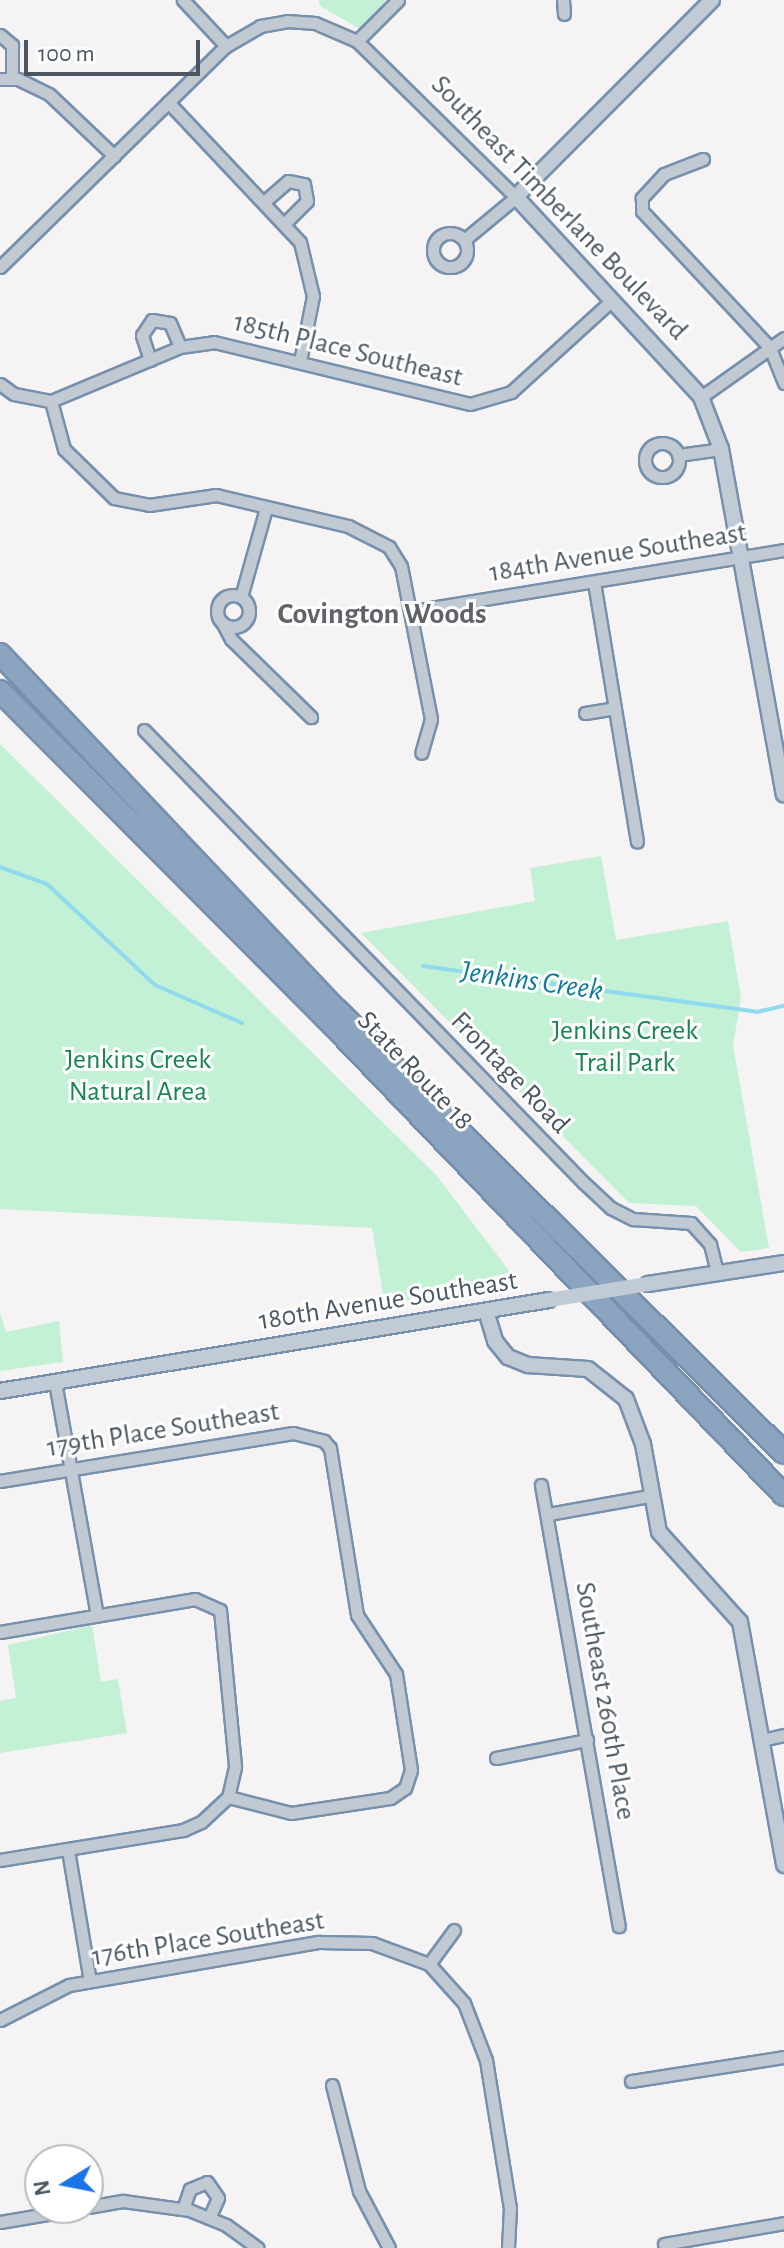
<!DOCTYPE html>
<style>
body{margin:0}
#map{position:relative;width:784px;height:2248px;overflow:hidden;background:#f5f3f3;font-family:"Alegreya Sans",sans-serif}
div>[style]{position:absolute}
.green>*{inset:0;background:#c3f1d5}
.stream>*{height:4px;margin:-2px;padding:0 2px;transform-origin:2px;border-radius:2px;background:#90daee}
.roads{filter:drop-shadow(2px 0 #7690ad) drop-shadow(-2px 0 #7690ad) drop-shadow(0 2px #7690ad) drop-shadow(0 -2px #7690ad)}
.street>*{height:11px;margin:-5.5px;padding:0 5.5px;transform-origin:5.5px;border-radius:5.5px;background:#c1cad2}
.street>.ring{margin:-5.5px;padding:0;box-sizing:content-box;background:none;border:11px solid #c1cad2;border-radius:50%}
.secondary>*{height:14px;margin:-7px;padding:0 7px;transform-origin:7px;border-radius:7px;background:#c1cbd6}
.highway>*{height:20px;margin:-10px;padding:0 10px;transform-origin:10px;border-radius:10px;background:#8ba5c1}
.secondary-bridge>*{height:14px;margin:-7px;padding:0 7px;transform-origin:7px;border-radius:7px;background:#c1cbd6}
span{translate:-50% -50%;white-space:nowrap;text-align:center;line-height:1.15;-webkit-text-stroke:6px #fff;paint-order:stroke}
.street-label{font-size:28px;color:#4a5661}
.park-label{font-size:28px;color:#17864f}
.neighbourhood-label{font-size:30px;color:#5f6368;font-weight:700}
.water-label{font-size:30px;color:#0c7c9b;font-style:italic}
.north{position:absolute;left:24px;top:2144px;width:80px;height:80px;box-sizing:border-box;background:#fff;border:2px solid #b7bbc0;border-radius:50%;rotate:260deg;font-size:22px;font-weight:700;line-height:32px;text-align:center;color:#4a5661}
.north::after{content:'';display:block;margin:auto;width:28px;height:36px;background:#1a73e8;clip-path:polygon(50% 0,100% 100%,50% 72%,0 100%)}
.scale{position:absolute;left:24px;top:40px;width:176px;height:36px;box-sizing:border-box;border:4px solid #4a5661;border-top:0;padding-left:10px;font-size:24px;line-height:28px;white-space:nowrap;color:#4a5661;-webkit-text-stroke:6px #fff;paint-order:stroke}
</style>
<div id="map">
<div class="green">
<div style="clip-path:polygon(319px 0,386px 0,360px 29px,320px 6px)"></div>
<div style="clip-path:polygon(0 744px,437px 1176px,510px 1272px,385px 1307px,372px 1228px,0 1209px)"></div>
<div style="clip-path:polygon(601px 856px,616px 940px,728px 921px,741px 998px,733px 1045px,769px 1248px,741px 1252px,696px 1206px,629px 1203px,361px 933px,535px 901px,530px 868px)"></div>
<div style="clip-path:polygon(0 1313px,6px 1332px,59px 1321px,63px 1362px,0 1371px)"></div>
<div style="clip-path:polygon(92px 1625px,101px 1682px,118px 1679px,127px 1733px,0 1753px,0 1701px,16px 1698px,8px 1645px)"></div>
</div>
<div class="stream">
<div style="left:0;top:867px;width:50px;rotate:19.9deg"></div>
<div style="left:47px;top:884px;width:148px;rotate:43.1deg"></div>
<div style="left:155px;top:985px;width:95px;rotate:23.6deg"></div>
<div style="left:423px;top:966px;width:337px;rotate:7.8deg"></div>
<div style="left:757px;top:1012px;width:28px;rotate:-13deg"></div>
</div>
<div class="roads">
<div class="street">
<div style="left:183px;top:0;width:63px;rotate:46.9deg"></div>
<div style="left:563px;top:0;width:14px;rotate:86deg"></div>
<div style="left:0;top:35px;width:16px;rotate:40deg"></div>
<div style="left:12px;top:45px;width:34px;rotate:90deg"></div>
<div style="left:357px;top:41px;width:58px;rotate:-45deg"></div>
<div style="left:0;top:79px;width:18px"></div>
<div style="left:18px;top:79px;width:34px;rotate:26deg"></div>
<div style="left:49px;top:94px;width:90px;rotate:43.6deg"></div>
<div style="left:168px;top:102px;width:192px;rotate:46.7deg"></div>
<div style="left:300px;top:242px;width:56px;rotate:76.5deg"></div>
<div style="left:313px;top:296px;width:66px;rotate:101.3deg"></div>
<div style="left:703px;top:159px;width:42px;rotate:159deg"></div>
<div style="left:664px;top:174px;width:33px;rotate:133deg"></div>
<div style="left:642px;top:198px;width:13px;rotate:90deg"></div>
<div style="left:642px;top:211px;width:187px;rotate:46.9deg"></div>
<div style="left:770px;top:348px;width:38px;rotate:68deg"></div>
<div style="left:265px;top:201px;width:30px;rotate:-41deg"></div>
<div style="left:288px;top:181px;width:16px;rotate:11deg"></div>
<div style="left:304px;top:184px;width:17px;rotate:80deg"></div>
<div style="left:307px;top:201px;width:30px;rotate:135deg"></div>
<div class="ring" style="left:433px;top:233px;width:23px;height:23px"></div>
<div style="left:0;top:267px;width:316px;rotate:-44.4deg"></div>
<div style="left:226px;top:46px;width:39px;rotate:-30deg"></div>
<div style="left:260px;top:26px;width:27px;rotate:-10deg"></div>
<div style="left:287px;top:21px;width:28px;rotate:4deg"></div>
<div style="left:315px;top:23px;width:46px;rotate:23.2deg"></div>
<div style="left:357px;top:41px;width:223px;rotate:44.5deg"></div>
<div style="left:516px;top:197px;width:67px;rotate:140.4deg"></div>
<div style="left:150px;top:360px;width:26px;rotate:-108deg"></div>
<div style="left:142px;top:335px;width:18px;rotate:-56deg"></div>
<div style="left:152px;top:320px;width:18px;rotate:9deg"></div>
<div style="left:170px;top:323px;width:26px;rotate:67deg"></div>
<div style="left:0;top:384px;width:17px;rotate:36deg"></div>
<div style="left:14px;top:394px;width:38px;rotate:11deg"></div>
<div style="left:51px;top:401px;width:50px;rotate:74.8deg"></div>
<div style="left:64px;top:449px;width:70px;rotate:44.4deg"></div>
<div style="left:114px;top:498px;width:36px;rotate:11deg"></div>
<div style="left:149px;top:505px;width:68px;rotate:-8.5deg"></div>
<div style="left:216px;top:495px;width:136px;rotate:13.2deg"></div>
<div style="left:348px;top:526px;width:46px;rotate:27.1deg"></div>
<div style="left:389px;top:547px;width:22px;rotate:58deg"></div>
<div style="left:401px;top:566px;width:156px;rotate:78.9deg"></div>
<div style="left:431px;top:719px;width:35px;rotate:106deg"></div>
<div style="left:701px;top:397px;width:102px;rotate:-35.4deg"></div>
<div style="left:51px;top:401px;width:140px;rotate:-22.7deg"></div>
<div style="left:180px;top:347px;width:34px;rotate:-8deg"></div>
<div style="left:214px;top:342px;width:263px;rotate:13.6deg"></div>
<div style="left:470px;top:404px;width:43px;rotate:-16.3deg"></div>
<div style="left:511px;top:392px;width:137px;rotate:-42.3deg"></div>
<div class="ring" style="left:645px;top:443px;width:23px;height:23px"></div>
<div style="left:678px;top:455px;width:43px;rotate:-7.9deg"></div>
<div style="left:594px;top:582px;width:263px;rotate:80.6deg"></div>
<div class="ring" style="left:217px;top:595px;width:21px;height:21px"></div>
<div style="left:241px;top:597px;width:92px;rotate:-74.3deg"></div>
<div style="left:412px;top:611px;width:377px;rotate:-9.3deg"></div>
<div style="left:223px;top:624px;width:17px;rotate:62deg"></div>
<div style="left:231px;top:639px;width:112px;rotate:44.3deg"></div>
<div style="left:585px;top:713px;width:30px;rotate:-9deg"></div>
<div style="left:144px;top:730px;width:630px;rotate:45.84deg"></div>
<div style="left:583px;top:1182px;width:38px;rotate:43deg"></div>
<div style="left:611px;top:1208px;width:25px;rotate:27deg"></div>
<div style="left:633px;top:1219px;width:58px;rotate:3.9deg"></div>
<div style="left:691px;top:1223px;width:28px;rotate:48deg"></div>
<div style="left:710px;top:1244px;width:30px;rotate:76deg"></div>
<div style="left:55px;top:1382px;width:237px;rotate:79.8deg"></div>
<div style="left:0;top:1481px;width:297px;rotate:-9.3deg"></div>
<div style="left:293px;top:1433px;width:32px;rotate:14deg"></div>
<div style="left:324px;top:1441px;width:9px;rotate:49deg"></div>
<div style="left:330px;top:1448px;width:169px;rotate:80.8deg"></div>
<div style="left:357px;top:1615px;width:71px;rotate:56.5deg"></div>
<div style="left:396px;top:1674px;width:97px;rotate:81.1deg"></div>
<div style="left:411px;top:1770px;width:19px;rotate:108deg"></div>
<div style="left:405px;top:1788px;width:18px;rotate:146deg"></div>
<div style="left:390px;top:1798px;width:100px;rotate:171.4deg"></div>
<div style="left:291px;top:1813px;width:65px;rotate:-165.7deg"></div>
<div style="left:228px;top:1797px;width:37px;rotate:137deg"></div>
<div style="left:201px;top:1822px;width:20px;rotate:156deg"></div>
<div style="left:183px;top:1830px;width:185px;rotate:170.7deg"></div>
<div style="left:541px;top:1485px;width:448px;rotate:80deg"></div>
<div style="left:548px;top:1514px;width:103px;rotate:-10.1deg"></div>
<div style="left:0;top:1632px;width:198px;rotate:-9.6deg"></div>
<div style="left:195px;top:1599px;width:27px;rotate:24deg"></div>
<div style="left:220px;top:1610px;width:158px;rotate:84.5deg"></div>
<div style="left:235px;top:1767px;width:31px;rotate:103deg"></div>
<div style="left:762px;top:1740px;width:23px;rotate:-13deg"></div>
<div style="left:496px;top:1758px;width:93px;rotate:-11.2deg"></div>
<div style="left:68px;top:1850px;width:133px;rotate:80.5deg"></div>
<div style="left:429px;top:1964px;width:42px;rotate:-53.7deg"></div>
<div style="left:0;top:2020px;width:77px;rotate:-26.9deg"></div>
<div style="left:69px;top:1985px;width:254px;rotate:-9.8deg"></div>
<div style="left:319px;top:1942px;width:53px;rotate:1.1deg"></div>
<div style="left:372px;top:1943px;width:61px;rotate:20.2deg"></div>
<div style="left:429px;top:1964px;width:52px;rotate:48.1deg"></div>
<div style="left:464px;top:2003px;width:61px;rotate:68.9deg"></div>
<div style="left:486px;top:2060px;width:150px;rotate:80.8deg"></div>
<div style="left:510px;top:2208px;width:40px;rotate:92.9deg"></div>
<div style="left:631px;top:2081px;width:155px;rotate:-8.9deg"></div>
<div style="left:332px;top:2085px;width:109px;rotate:75.7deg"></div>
<div style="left:359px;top:2191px;width:64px;rotate:62.2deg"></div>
<div style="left:88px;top:2207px;width:36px;rotate:-10deg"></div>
<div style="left:123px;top:2201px;width:67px;rotate:7.8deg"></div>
<div style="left:189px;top:2210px;width:40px;rotate:22deg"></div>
<div style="left:226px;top:2225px;width:39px;rotate:36deg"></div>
<div style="left:183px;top:2209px;width:21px;rotate:-71deg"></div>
<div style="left:190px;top:2189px;width:18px;rotate:-22deg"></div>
<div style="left:207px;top:2182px;width:19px;rotate:55deg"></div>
<div style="left:218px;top:2198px;width:22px;rotate:114deg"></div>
<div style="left:0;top:2222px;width:84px;rotate:-9.6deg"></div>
<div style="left:664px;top:2244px;width:122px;rotate:-9.9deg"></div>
</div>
<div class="secondary">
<div style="left:712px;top:0;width:278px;rotate:134.9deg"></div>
<div style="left:516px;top:197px;width:272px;rotate:47.2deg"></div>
<div style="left:701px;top:397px;width:56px;rotate:69deg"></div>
<div style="left:721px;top:449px;width:351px;rotate:79.7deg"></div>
<div style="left:648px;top:1284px;width:138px;rotate:-8.8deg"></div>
<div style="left:486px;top:1311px;width:31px;rotate:73deg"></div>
<div style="left:495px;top:1341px;width:21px;rotate:51deg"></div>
<div style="left:508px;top:1357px;width:22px;rotate:22deg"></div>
<div style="left:528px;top:1365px;width:60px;rotate:3.8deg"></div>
<div style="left:588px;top:1369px;width:48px;rotate:38.3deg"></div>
<div style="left:626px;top:1399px;width:48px;rotate:69.3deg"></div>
<div style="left:643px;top:1444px;width:89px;rotate:79.7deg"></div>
<div style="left:659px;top:1532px;width:121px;rotate:48deg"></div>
<div style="left:740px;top:1622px;width:247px;rotate:79.7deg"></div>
<div style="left:0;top:1391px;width:556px;rotate:-9.41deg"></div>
</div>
<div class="highway">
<div style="left:0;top:654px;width:490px;rotate:46.6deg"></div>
<div style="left:337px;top:1010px;width:629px;rotate:44.74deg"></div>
<div style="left:0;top:691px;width:460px;rotate:45.1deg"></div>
<div style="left:325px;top:1017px;width:663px;rotate:46.16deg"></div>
</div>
</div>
<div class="secondary-bridge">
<div style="left:549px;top:1300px;width:100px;rotate:-9.2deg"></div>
</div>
<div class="street-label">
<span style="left:559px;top:208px;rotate:46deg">Southeast Timberlane Boulevard</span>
<span style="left:348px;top:350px;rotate:14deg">185th Place Southeast</span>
<span style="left:618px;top:553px;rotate:-9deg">184th Avenue Southeast</span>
<span style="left:415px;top:1071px;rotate:46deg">State Route 18</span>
<span style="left:510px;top:1073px;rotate:46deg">Frontage Road</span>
<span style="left:388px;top:1301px;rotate:-9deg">180th Avenue Southeast</span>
<span style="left:163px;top:1430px;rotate:-9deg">179th Place Southeast</span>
<span style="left:605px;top:1701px;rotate:80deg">Southeast 260th Place</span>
<span style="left:208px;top:1939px;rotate:-9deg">176th Place Southeast</span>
</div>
<div class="park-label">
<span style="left:625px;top:1047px">Jenkins Creek<br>Trail Park</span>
<span style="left:138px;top:1076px">Jenkins Creek<br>Natural Area</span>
</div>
<div class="neighbourhood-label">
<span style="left:382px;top:614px">Covington Woods</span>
</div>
<div class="water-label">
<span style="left:532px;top:981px;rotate:8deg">Jenkins Creek</span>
</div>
<div class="north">N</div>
<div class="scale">100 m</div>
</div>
